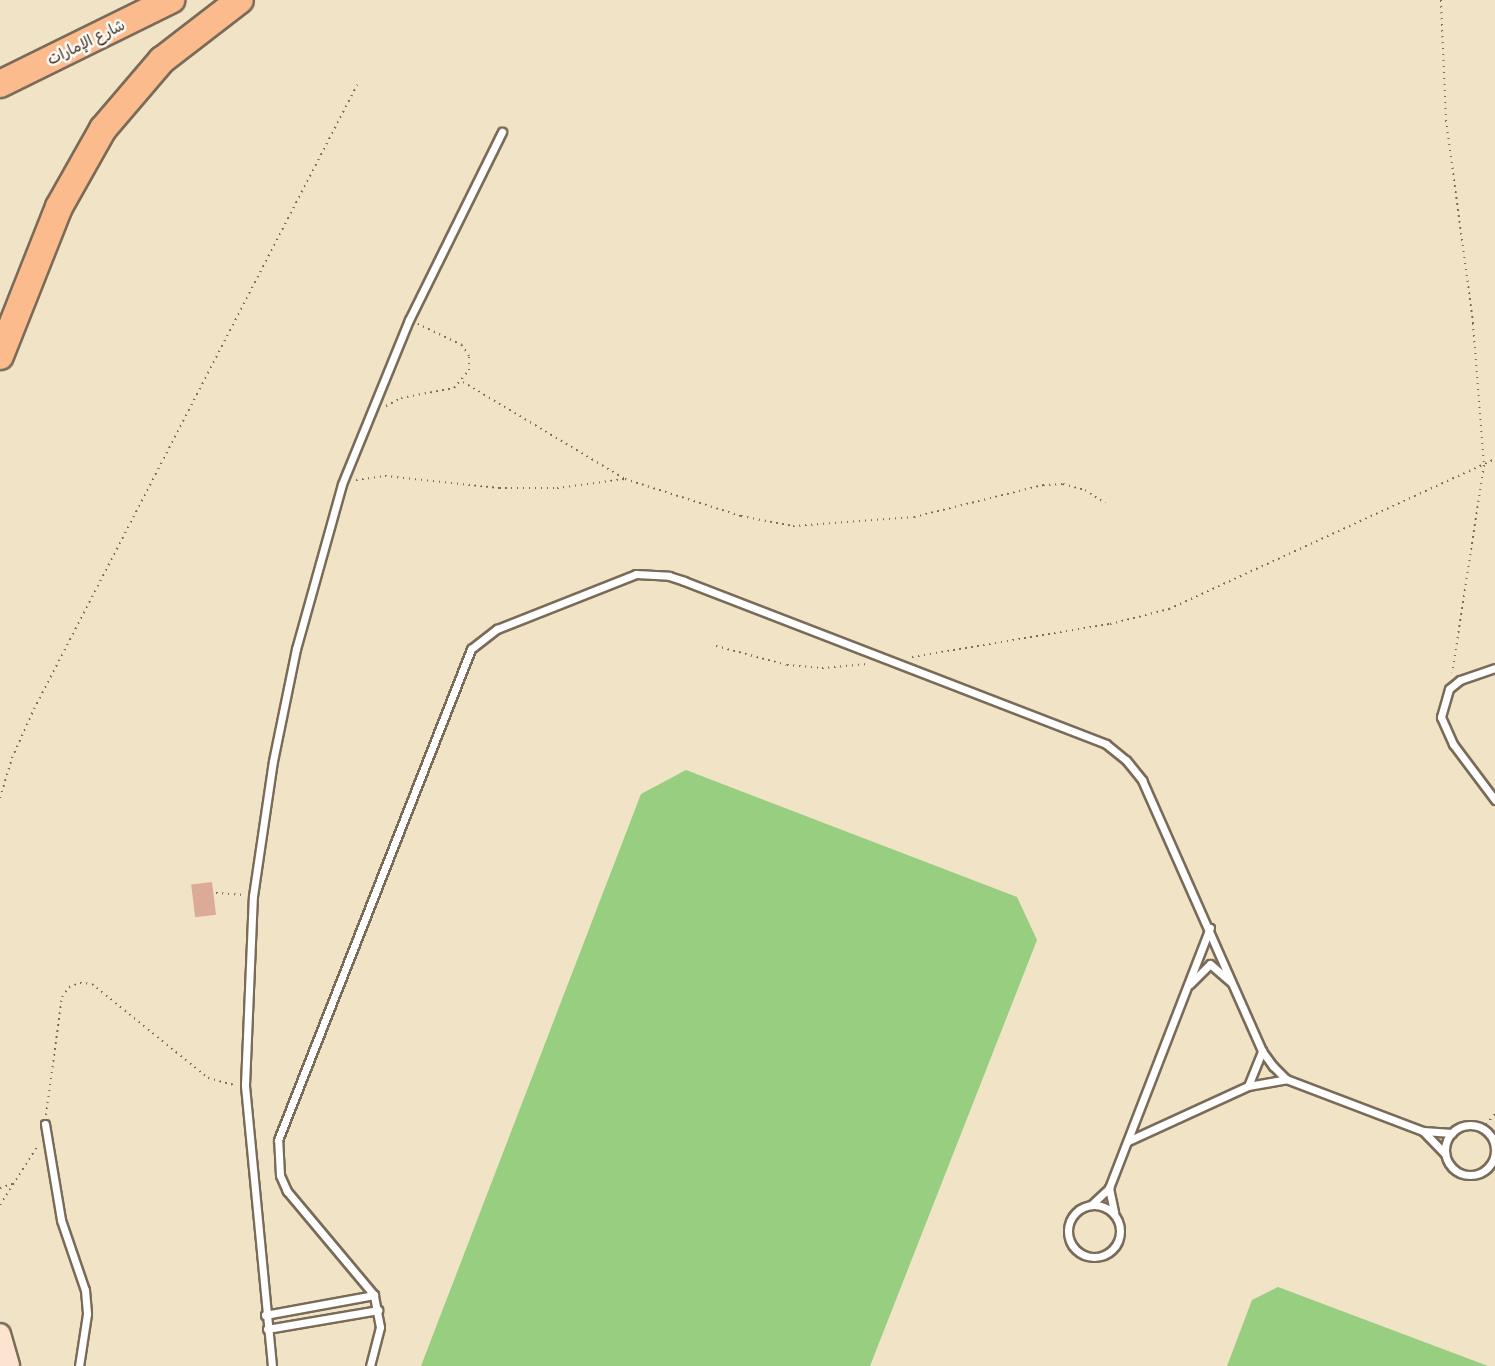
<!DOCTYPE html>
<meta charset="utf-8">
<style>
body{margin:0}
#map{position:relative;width:1495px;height:1366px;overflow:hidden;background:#f0e3c6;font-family:Delius,"Playpen Sans Arabic",sans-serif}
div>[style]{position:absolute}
.green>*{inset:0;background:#97ce80}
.building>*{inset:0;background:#dbab97;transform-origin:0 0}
.path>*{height:2px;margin-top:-1px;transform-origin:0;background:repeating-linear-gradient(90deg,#7a6b59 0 1.5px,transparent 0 6px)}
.roads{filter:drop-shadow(2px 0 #7a6b59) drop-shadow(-2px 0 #7a6b59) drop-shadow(0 2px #7a6b59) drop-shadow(0 -2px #7a6b59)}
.lane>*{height:7px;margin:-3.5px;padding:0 3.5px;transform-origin:3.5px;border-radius:3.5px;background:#fff}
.lane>.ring{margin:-3.5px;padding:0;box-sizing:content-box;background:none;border:7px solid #fff;border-radius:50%}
.secondary>*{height:20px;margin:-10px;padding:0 10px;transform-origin:10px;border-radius:10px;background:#fde4d1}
.highway>*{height:26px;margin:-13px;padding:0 13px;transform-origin:13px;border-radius:13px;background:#fbbb8c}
span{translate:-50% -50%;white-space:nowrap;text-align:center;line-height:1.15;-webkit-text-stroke:5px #fdfcf7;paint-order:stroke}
.street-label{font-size:15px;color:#3b2a1e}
</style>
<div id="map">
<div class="green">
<div style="clip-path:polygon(686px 770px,1017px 897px,1037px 940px,870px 1366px,421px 1366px,641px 794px)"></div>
<div style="clip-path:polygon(1278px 1287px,1488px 1366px,1227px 1366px,1252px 1300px)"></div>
</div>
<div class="building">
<div style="left:212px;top:882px;width:33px;height:21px;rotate:83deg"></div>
</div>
<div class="path">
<div style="left:1441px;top:0;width:120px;rotate:87.6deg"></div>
<div style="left:1446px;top:120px;width:205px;rotate:82.4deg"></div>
<div style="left:1473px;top:323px;width:142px;rotate:85.6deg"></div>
<div style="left:1484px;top:465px;width:210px;rotate:98.7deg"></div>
<div style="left:463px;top:382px;width:189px;rotate:30.9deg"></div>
<div style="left:386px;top:406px;width:17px;rotate:-28deg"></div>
<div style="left:401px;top:398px;width:54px;rotate:-10.7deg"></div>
<div style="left:454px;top:388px;width:23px;rotate:-50deg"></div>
<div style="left:469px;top:370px;width:14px;rotate:-90deg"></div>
<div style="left:469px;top:356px;width:13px;rotate:-122deg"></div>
<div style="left:462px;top:345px;width:49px;rotate:-154.5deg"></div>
<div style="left:356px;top:480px;width:29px;rotate:-8deg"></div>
<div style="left:385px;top:476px;width:115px;rotate:6deg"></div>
<div style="left:499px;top:488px;width:58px"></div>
<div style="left:557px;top:488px;width:69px;rotate:-7.5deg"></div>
<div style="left:625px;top:479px;width:122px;rotate:17.7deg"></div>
<div style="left:741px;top:516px;width:53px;rotate:10.9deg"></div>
<div style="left:793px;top:526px;width:121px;rotate:-4.3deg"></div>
<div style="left:914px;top:517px;width:133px;rotate:-13.9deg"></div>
<div style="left:1043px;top:485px;width:20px;rotate:-3deg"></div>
<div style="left:1063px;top:484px;width:23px;rotate:15deg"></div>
<div style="left:1085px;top:490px;width:24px;rotate:33deg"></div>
<div style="left:716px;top:646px;width:73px;rotate:15deg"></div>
<div style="left:787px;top:665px;width:35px;rotate:5deg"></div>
<div style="left:822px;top:668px;width:45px;rotate:-5.1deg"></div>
<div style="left:912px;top:657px;width:201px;rotate:-9.5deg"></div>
<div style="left:1110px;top:624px;width:61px;rotate:-14.3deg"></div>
<div style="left:1169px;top:609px;width:359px;rotate:-24.7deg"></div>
<div style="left:0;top:798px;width:42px;rotate:-73.3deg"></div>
<div style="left:12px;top:758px;width:54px;rotate:-65.8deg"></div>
<div style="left:34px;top:709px;width:703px;rotate:-62.63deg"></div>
<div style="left:216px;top:893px;width:28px;rotate:4deg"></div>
<div style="left:46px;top:1115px;width:119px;rotate:-82.3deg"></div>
<div style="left:62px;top:997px;width:12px;rotate:-55deg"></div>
<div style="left:69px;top:987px;width:12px;rotate:-20deg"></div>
<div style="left:80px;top:983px;width:12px;rotate:5deg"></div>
<div style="left:92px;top:984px;width:149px;rotate:39deg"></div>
<div style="left:208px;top:1078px;width:28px;rotate:15deg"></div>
<div style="left:1482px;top:1129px;width:20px;rotate:-49deg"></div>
<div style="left:0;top:1188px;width:16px;rotate:-18deg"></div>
<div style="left:0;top:1205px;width:69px;rotate:-57.5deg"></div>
</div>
<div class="roads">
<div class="lane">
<div style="left:1495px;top:668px;width:37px;rotate:161deg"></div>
<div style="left:1460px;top:680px;width:14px;rotate:141deg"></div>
<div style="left:1449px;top:689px;width:29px;rotate:106deg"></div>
<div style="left:1441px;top:717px;width:30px;rotate:66deg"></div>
<div style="left:1453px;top:744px;width:70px;rotate:53.1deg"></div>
<div style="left:1190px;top:984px;width:28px;rotate:-45deg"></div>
<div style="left:1210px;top:964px;width:28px;rotate:41deg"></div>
<div style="left:1248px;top:1086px;width:38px;rotate:-68deg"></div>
<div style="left:45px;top:1124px;width:97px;rotate:80.5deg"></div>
<div style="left:61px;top:1220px;width:74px;rotate:71.1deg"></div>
<div style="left:85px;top:1290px;width:24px;rotate:85deg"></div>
<div style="left:87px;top:1314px;width:53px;rotate:98.7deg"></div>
<div class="ring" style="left:1445px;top:1125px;width:43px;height:43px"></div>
<div style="left:1423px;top:1131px;width:32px;rotate:46deg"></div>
<div style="left:1128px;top:1141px;width:132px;rotate:-24.6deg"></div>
<div style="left:1248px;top:1086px;width:39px;rotate:-10deg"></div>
<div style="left:1109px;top:1188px;width:25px;rotate:78deg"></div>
<div style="left:1091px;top:1205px;width:25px;rotate:-43deg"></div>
<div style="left:1109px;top:1188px;width:279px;rotate:-68.8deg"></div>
<div class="ring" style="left:1068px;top:1205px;width:45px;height:45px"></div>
<div style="left:265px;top:1315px;width:111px;rotate:-10.4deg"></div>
<div style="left:267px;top:1329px;width:113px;rotate:-9.7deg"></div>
<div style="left:272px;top:1366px;width:282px;rotate:-95.5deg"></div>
<div style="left:245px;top:1085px;width:189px;rotate:-87.6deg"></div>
<div style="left:253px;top:896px;width:136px;rotate:-81.6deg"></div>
<div style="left:273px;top:761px;width:114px;rotate:-78.4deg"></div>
<div style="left:296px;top:649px;width:171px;rotate:-74.4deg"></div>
<div style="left:342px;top:484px;width:177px;rotate:-67.8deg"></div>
<div style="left:409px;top:320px;width:210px;rotate:-63.7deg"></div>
<div style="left:370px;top:1366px;width:40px;rotate:-75.6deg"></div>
<div style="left:380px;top:1327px;width:33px;rotate:-101deg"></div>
<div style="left:374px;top:1295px;width:136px;rotate:-129.9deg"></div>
<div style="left:287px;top:1191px;width:17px;rotate:-114deg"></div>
<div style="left:280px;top:1175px;width:35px;rotate:-93deg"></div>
<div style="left:278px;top:1140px;width:528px;rotate:-68.54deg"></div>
<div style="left:471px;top:649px;width:33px;rotate:-38deg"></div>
<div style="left:497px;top:629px;width:149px;rotate:-21.6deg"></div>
<div style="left:636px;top:574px;width:33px;rotate:3deg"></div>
<div style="left:669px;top:576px;width:16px;rotate:18deg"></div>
<div style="left:684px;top:581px;width:452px;rotate:21.1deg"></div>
<div style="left:1106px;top:744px;width:26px;rotate:39deg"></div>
<div style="left:1126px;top:760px;width:26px;rotate:51deg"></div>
<div style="left:1142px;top:780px;width:296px;rotate:66.1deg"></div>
<div style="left:1262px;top:1051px;width:19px;rotate:54deg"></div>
<div style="left:1273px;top:1066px;width:18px;rotate:45deg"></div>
<div style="left:1286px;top:1079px;width:147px;rotate:20.8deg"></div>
<div style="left:1423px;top:1131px;width:29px;rotate:4deg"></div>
</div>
<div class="secondary">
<div style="left:0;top:1334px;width:33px;rotate:74deg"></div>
</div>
<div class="highway">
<div style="left:0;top:84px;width:191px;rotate:-26.2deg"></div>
<div style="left:0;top:356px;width:160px;rotate:-68.4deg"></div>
<div style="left:59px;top:207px;width:90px;rotate:-60.6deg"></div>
<div style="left:103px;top:129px;width:91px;rotate:-49.5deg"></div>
<div style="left:162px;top:60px;width:98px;rotate:-37.6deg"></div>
</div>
</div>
<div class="street-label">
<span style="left:86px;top:42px;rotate:-26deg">شارع الإمارات</span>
</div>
</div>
